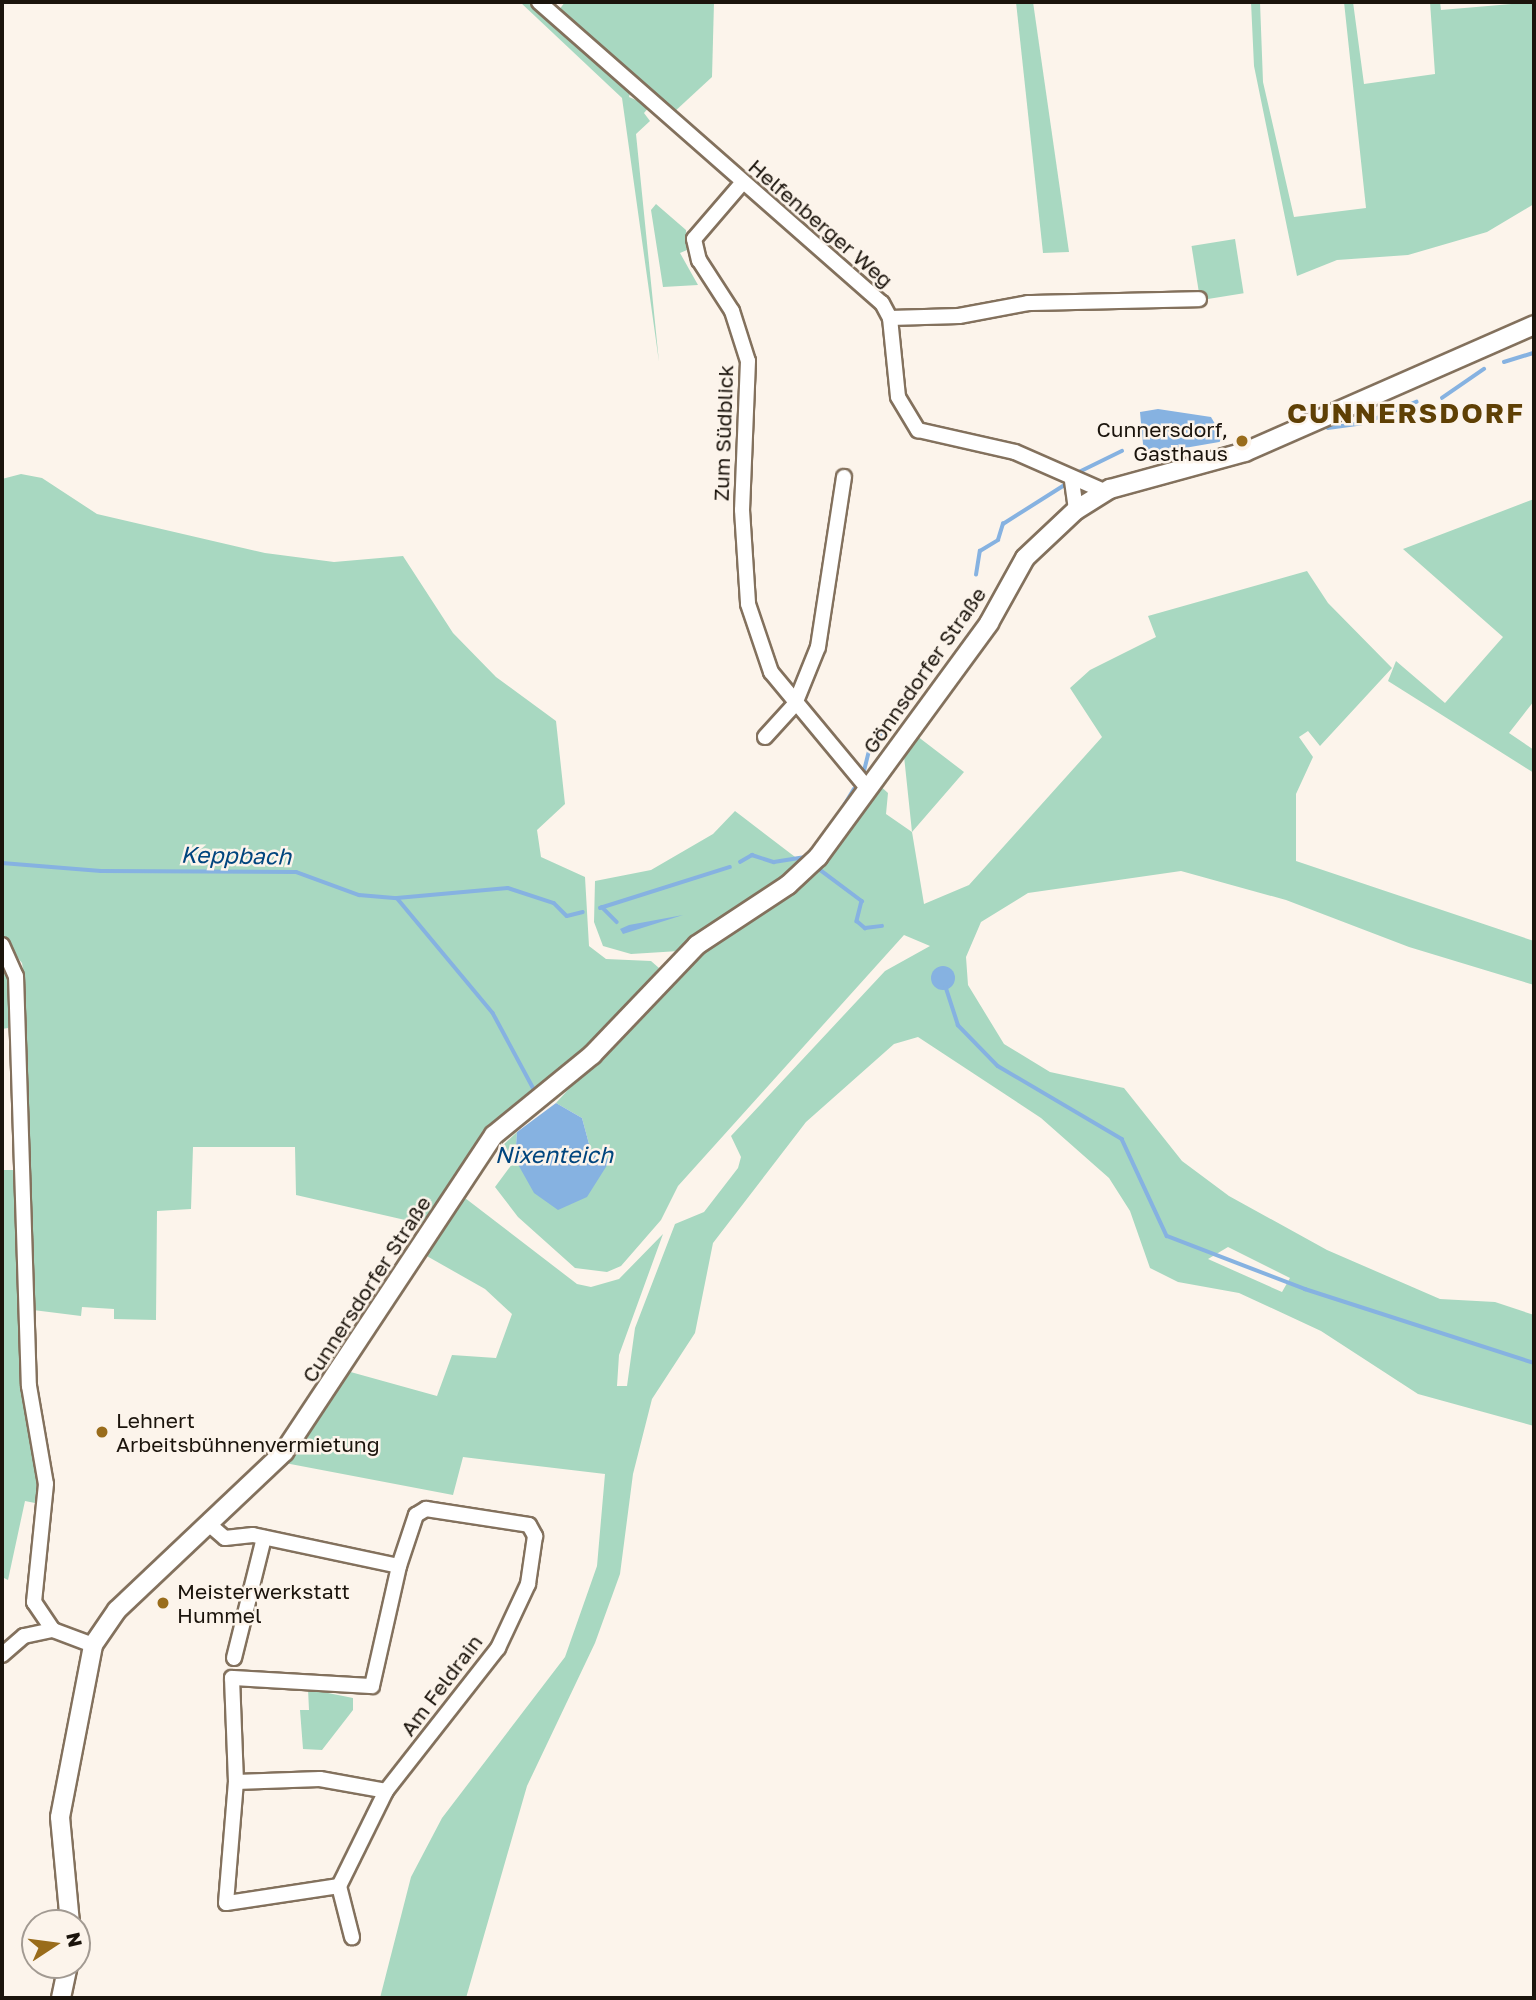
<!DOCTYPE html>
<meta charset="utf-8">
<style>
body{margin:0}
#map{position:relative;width:1536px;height:2000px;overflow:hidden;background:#fcf4eb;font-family:"Golos Text",sans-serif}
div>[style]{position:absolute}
.green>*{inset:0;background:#a8d8c1;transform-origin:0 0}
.water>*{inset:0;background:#86b2e1}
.round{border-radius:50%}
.stream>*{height:3.5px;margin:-1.75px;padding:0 1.75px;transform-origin:1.75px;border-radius:1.75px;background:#86b2e1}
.roads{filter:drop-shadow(2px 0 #83715d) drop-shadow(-2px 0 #83715d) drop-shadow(0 2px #83715d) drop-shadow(0 -2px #83715d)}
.minor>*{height:14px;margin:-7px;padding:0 7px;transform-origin:7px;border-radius:7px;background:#fff}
.tertiary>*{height:18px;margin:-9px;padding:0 9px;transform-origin:9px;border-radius:9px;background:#fff}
.dots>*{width:19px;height:19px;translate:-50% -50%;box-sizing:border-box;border:4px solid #fcf4eb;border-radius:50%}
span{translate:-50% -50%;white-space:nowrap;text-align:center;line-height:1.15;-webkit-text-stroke:5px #fcf4eb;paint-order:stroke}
.street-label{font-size:21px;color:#1b140c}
.poi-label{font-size:21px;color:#1b140c}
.right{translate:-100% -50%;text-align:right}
.left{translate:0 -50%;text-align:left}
.water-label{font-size:23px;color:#00457e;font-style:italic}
.district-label{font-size:28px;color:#5f4005;font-weight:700;letter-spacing:2px}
.frame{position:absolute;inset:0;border:4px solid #1b140c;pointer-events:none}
.north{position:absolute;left:21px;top:1909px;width:70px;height:70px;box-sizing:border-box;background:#fcf4eb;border:2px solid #a29a92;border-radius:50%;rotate:77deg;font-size:19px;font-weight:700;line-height:28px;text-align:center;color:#1b140c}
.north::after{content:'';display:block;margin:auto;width:24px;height:32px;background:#996c1b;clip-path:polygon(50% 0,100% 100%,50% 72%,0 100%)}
</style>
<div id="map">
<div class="green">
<div style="clip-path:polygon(520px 2px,531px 2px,631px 89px,629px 97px,650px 106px,644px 113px,650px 121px,636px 134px,659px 362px,622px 98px)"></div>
<div style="clip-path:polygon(565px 2px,714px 2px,712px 77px,673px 113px,559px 10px)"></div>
<div style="clip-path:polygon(1016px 2px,1033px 2px,1069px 252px,1043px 253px)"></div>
<div style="clip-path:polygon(1251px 2px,1260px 2px,1263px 82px,1294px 217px,1366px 208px,1344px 2px,1353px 2px,1364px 84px,1435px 74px,1430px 2px,1440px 2px,1441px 10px,1534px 2px,1534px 204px,1487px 232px,1408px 255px,1337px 260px,1297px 276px,1254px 66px)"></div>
<div style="clip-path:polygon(656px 204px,686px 230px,687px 250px,680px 253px,698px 285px,663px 287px,651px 210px)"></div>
<div style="left:1235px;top:239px;width:55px;height:44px;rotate:81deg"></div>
<div style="clip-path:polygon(21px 474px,42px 478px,97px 514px,265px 553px,334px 562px,403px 556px,453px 633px,496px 677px,556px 721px,565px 804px,537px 830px,541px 857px,585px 877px,589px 946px,606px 959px,651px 961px,659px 968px,592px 1047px,490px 1130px,427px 1225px,296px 1195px,295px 1147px,193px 1147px,191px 1209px,157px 1211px,156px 1320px,114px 1319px,114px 1309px,82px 1307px,81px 1316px,33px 1310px,17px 1046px,25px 981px,22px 963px,8px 946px,8px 1028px,2px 1029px,2px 479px)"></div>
<div style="clip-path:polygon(1534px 499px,1534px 701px,1509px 733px,1534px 750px,1534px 773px,1388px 681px,1396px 661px,1445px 703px,1503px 637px,1403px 549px)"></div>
<div style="clip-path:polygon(evenodd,1307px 571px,1328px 603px,1392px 668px,1320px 746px,1308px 731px,1299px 737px,1313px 757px,1296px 794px,1296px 861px,1534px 941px,1534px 985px,1409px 947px,1286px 900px,1181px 871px,1028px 893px,981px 922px,966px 957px,968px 985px,1004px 1044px,1050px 1072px,1124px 1088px,1182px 1161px,1229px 1196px,1327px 1250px,1440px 1299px,1495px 1302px,1534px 1315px,1534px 1426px,1418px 1394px,1321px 1331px,1239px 1293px,1178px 1282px,1150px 1268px,1130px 1211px,1109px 1178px,1041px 1118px,918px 1037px,894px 1044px,806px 1122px,713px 1243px,695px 1333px,652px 1399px,633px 1474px,620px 1574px,595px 1643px,527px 1786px,466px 1998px,380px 1998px,411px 1877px,442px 1818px,565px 1657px,597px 1566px,605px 1474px,463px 1457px,453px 1495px,285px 1463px,347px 1371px,437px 1396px,452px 1355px,496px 1358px,512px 1314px,485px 1289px,425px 1255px,465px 1198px,577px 1284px,591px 1287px,619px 1279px,663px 1234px,619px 1355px,617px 1386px,627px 1386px,635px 1328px,675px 1224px,704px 1212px,738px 1168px,741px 1157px,731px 1136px,885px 971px,930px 946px,904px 935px,678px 1186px,661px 1220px,621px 1266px,607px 1272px,575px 1268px,518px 1217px,495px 1187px,515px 1160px,500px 1148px,517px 1132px,515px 1160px,592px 1155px,582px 1118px,556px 1103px,663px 985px,702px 949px,761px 912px,878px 784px,888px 793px,886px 814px,912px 832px,904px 756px,917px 736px,964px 772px,912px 832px,924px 904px,969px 885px,1102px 737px,1070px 688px,1090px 670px,1156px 637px,1148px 616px,1307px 571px,1228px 1247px,1290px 1278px,1282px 1292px,1208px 1259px,1228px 1247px)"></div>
<div style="clip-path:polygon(735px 811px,803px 863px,679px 951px,631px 954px,603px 946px,594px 922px,595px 881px,651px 870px,713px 834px)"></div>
<div style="clip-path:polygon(2px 1170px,13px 1170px,27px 1402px,41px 1484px,40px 1504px,25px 1501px,8px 1580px,2px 1577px)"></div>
<div style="clip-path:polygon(308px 1689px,353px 1698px,353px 1710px,322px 1750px,303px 1749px,300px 1710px,309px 1710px)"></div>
</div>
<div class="water">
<div style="clip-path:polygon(1158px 409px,1211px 417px,1225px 441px,1144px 455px,1140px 412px)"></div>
<div style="clip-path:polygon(683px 915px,623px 934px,620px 929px,629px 925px)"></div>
<div class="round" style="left:931px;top:966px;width:24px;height:24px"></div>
<div style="clip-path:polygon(556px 1103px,582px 1118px,592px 1155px,611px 1159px,587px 1197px,558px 1210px,534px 1193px,515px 1159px,517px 1132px)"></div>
</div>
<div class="stream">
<div style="left:1504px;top:362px;width:31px;rotate:-17deg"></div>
<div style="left:1442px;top:398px;width:51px;rotate:-34.6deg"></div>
<div style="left:1372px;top:420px;width:48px;rotate:-22.2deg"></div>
<div style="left:1328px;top:428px;width:34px;rotate:-8deg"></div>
<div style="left:1077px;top:473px;width:50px;rotate:-26.1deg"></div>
<div style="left:976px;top:575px;width:24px;rotate:-81deg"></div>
<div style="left:980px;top:551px;width:21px;rotate:-31deg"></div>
<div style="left:998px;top:540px;width:17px;rotate:-73deg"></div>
<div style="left:1003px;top:524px;width:71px;rotate:-32.3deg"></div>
<div style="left:864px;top:771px;width:25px;rotate:-76deg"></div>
<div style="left:870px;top:747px;width:27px;rotate:-51deg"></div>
<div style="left:839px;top:814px;width:29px;rotate:-59deg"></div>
<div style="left:740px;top:862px;width:14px;rotate:-30deg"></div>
<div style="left:752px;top:855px;width:23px;rotate:18deg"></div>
<div style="left:774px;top:862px;width:33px;rotate:-9deg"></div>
<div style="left:807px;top:857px;width:39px;rotate:-53deg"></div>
<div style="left:2px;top:863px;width:99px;rotate:4.6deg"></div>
<div style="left:101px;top:871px;width:195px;rotate:0.3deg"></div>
<div style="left:296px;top:872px;width:67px;rotate:20.1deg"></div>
<div style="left:359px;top:895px;width:38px;rotate:5deg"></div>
<div style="left:397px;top:898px;width:111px;rotate:-5.1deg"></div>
<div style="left:508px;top:888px;width:48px;rotate:18.1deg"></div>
<div style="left:554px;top:903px;width:18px;rotate:45deg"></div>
<div style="left:567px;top:916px;width:16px;rotate:-14deg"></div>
<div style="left:819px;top:869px;width:54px;rotate:36.7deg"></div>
<div style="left:862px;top:901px;width:21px;rotate:104deg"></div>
<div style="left:857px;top:921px;width:11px;rotate:41deg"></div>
<div style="left:865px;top:928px;width:17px;rotate:-7deg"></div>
<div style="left:398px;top:899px;width:148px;rotate:50.2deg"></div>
<div style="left:493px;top:1013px;width:86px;rotate:61.7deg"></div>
<div style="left:602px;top:907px;width:21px;rotate:45deg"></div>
<div style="left:600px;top:908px;width:136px;rotate:-17.5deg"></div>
<div style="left:946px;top:987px;width:40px;rotate:72deg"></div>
<div style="left:958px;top:1025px;width:57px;rotate:45.7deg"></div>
<div style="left:998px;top:1066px;width:144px;rotate:30.5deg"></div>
<div style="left:1122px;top:1139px;width:107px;rotate:65.1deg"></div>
<div style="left:1167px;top:1236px;width:148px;rotate:21deg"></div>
<div style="left:1305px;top:1289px;width:241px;rotate:17.9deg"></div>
</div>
<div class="roads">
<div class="minor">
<div style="left:539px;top:2px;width:456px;rotate:41.3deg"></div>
<div style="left:882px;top:303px;width:17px;rotate:62deg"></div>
<div style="left:890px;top:318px;width:79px;rotate:84.2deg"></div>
<div style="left:898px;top:397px;width:39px;rotate:59deg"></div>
<div style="left:918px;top:430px;width:99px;rotate:12.8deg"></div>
<div style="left:1015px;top:452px;width:97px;rotate:23.7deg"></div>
<div style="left:743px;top:182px;width:75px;rotate:130.7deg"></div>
<div style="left:694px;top:239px;width:22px;rotate:77deg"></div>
<div style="left:699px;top:260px;width:61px;rotate:57.1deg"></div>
<div style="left:732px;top:311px;width:52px;rotate:72.3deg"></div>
<div style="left:748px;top:361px;width:149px;rotate:92.3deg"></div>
<div style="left:742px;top:510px;width:94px;rotate:86.3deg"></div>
<div style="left:748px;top:604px;width:72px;rotate:71.3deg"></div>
<div style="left:771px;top:672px;width:152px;rotate:50.3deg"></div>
<div style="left:890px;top:318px;width:69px;rotate:-1.7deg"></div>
<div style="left:959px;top:316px;width:70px;rotate:-10.7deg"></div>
<div style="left:1028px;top:303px;width:171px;rotate:-1.3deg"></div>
<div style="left:1072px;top:481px;width:29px;rotate:82deg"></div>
<div style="left:765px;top:737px;width:45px;rotate:-47.7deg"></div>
<div style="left:795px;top:704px;width:61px;rotate:-68deg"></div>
<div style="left:818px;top:647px;width:172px;rotate:-81.3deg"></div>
<div style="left:2px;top:945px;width:34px;rotate:66deg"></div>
<div style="left:16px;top:976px;width:410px;rotate:88.2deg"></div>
<div style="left:29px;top:1386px;width:99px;rotate:80.2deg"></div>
<div style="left:46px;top:1484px;width:119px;rotate:95.8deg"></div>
<div style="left:34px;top:1602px;width:34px;rotate:56deg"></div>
<div style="left:53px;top:1630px;width:43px;rotate:20.6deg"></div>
<div style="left:211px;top:1526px;width:18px;rotate:41deg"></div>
<div style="left:225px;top:1538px;width:28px;rotate:-6deg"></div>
<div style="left:253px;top:1535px;width:149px;rotate:12deg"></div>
<div style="left:399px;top:1566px;width:54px;rotate:-71.6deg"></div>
<div style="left:416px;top:1515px;width:12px;rotate:-31deg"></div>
<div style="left:426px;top:1509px;width:104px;rotate:8.8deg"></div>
<div style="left:529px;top:1525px;width:13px;rotate:61deg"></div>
<div style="left:535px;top:1536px;width:49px;rotate:98.3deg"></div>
<div style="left:528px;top:1584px;width:71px;rotate:115.1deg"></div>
<div style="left:498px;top:1648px;width:182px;rotate:128.1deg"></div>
<div style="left:386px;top:1791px;width:106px;rotate:116.3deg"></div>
<div style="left:339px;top:1886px;width:114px;rotate:171.4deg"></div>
<div style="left:226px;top:1903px;width:121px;rotate:-85.3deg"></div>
<div style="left:236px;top:1782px;width:104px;rotate:-92.2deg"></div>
<div style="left:232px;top:1678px;width:140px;rotate:3.3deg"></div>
<div style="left:372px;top:1686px;width:123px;rotate:-77.3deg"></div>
<div style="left:2px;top:1655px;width:29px;rotate:-41deg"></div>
<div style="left:24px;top:1636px;width:30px;rotate:-12deg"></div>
<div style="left:234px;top:1658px;width:124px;rotate:-76deg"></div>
<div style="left:236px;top:1782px;width:84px;rotate:-2deg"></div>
<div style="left:320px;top:1779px;width:67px;rotate:10.3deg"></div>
<div style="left:339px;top:1886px;width:53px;rotate:75.7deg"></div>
</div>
<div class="tertiary">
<div style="left:70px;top:1923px;width:106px;rotate:-95.4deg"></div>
<div style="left:60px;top:1817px;width:175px;rotate:-79.1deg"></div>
<div style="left:93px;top:1645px;width:42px;rotate:-55.6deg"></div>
<div style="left:117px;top:1610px;width:230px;rotate:-43.4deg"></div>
<div style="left:284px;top:1452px;width:380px;rotate:-56.5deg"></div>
<div style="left:494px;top:1135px;width:127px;rotate:-39.2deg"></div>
<div style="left:592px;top:1055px;width:152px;rotate:-46.3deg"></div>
<div style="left:697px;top:945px;width:109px;rotate:-33.4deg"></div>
<div style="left:788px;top:885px;width:41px;rotate:-43deg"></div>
<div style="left:818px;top:857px;width:290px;rotate:-53.8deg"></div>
<div style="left:989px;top:623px;width:74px;rotate:-61deg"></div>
<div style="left:1025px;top:558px;width:70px;rotate:-43.3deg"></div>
<div style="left:1076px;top:510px;width:40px;rotate:-32deg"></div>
<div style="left:1110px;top:489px;width:140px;rotate:-15.3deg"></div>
<div style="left:1245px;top:452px;width:316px;rotate:-23.7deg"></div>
<div style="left:61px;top:1998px;width:34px;rotate:-78deg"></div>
</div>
</div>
<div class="dots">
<div style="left:1242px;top:441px;background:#996c1b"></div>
<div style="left:102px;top:1432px;background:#996c1b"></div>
<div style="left:163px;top:1603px;background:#996c1b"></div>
</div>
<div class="street-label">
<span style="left:821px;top:223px;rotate:41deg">Helfenberger Weg</span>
<span style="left:723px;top:433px;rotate:-88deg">Zum Südblick</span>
<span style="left:924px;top:670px;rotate:-55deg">Gönnsdorfer Straße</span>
<span style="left:366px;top:1289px;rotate:-57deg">Cunnersdorfer Straße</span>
<span style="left:441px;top:1685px;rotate:-53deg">Am Feldrain</span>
</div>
<div class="poi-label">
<span class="right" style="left:1228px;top:441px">Cunnersdorf,<br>Gasthaus</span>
<span class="left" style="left:116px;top:1432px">Lehnert<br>Arbeitsbühnenvermietung</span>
<span class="left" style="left:177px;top:1603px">Meisterwerkstatt<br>Hummel</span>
</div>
<div class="water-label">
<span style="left:236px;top:855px;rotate:1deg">Keppbach</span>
<span style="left:554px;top:1154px">Nixenteich</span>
</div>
<div class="district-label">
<span style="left:1406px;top:413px">CUNNERSDORF</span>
</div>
<div class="frame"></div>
<div class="north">N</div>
</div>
